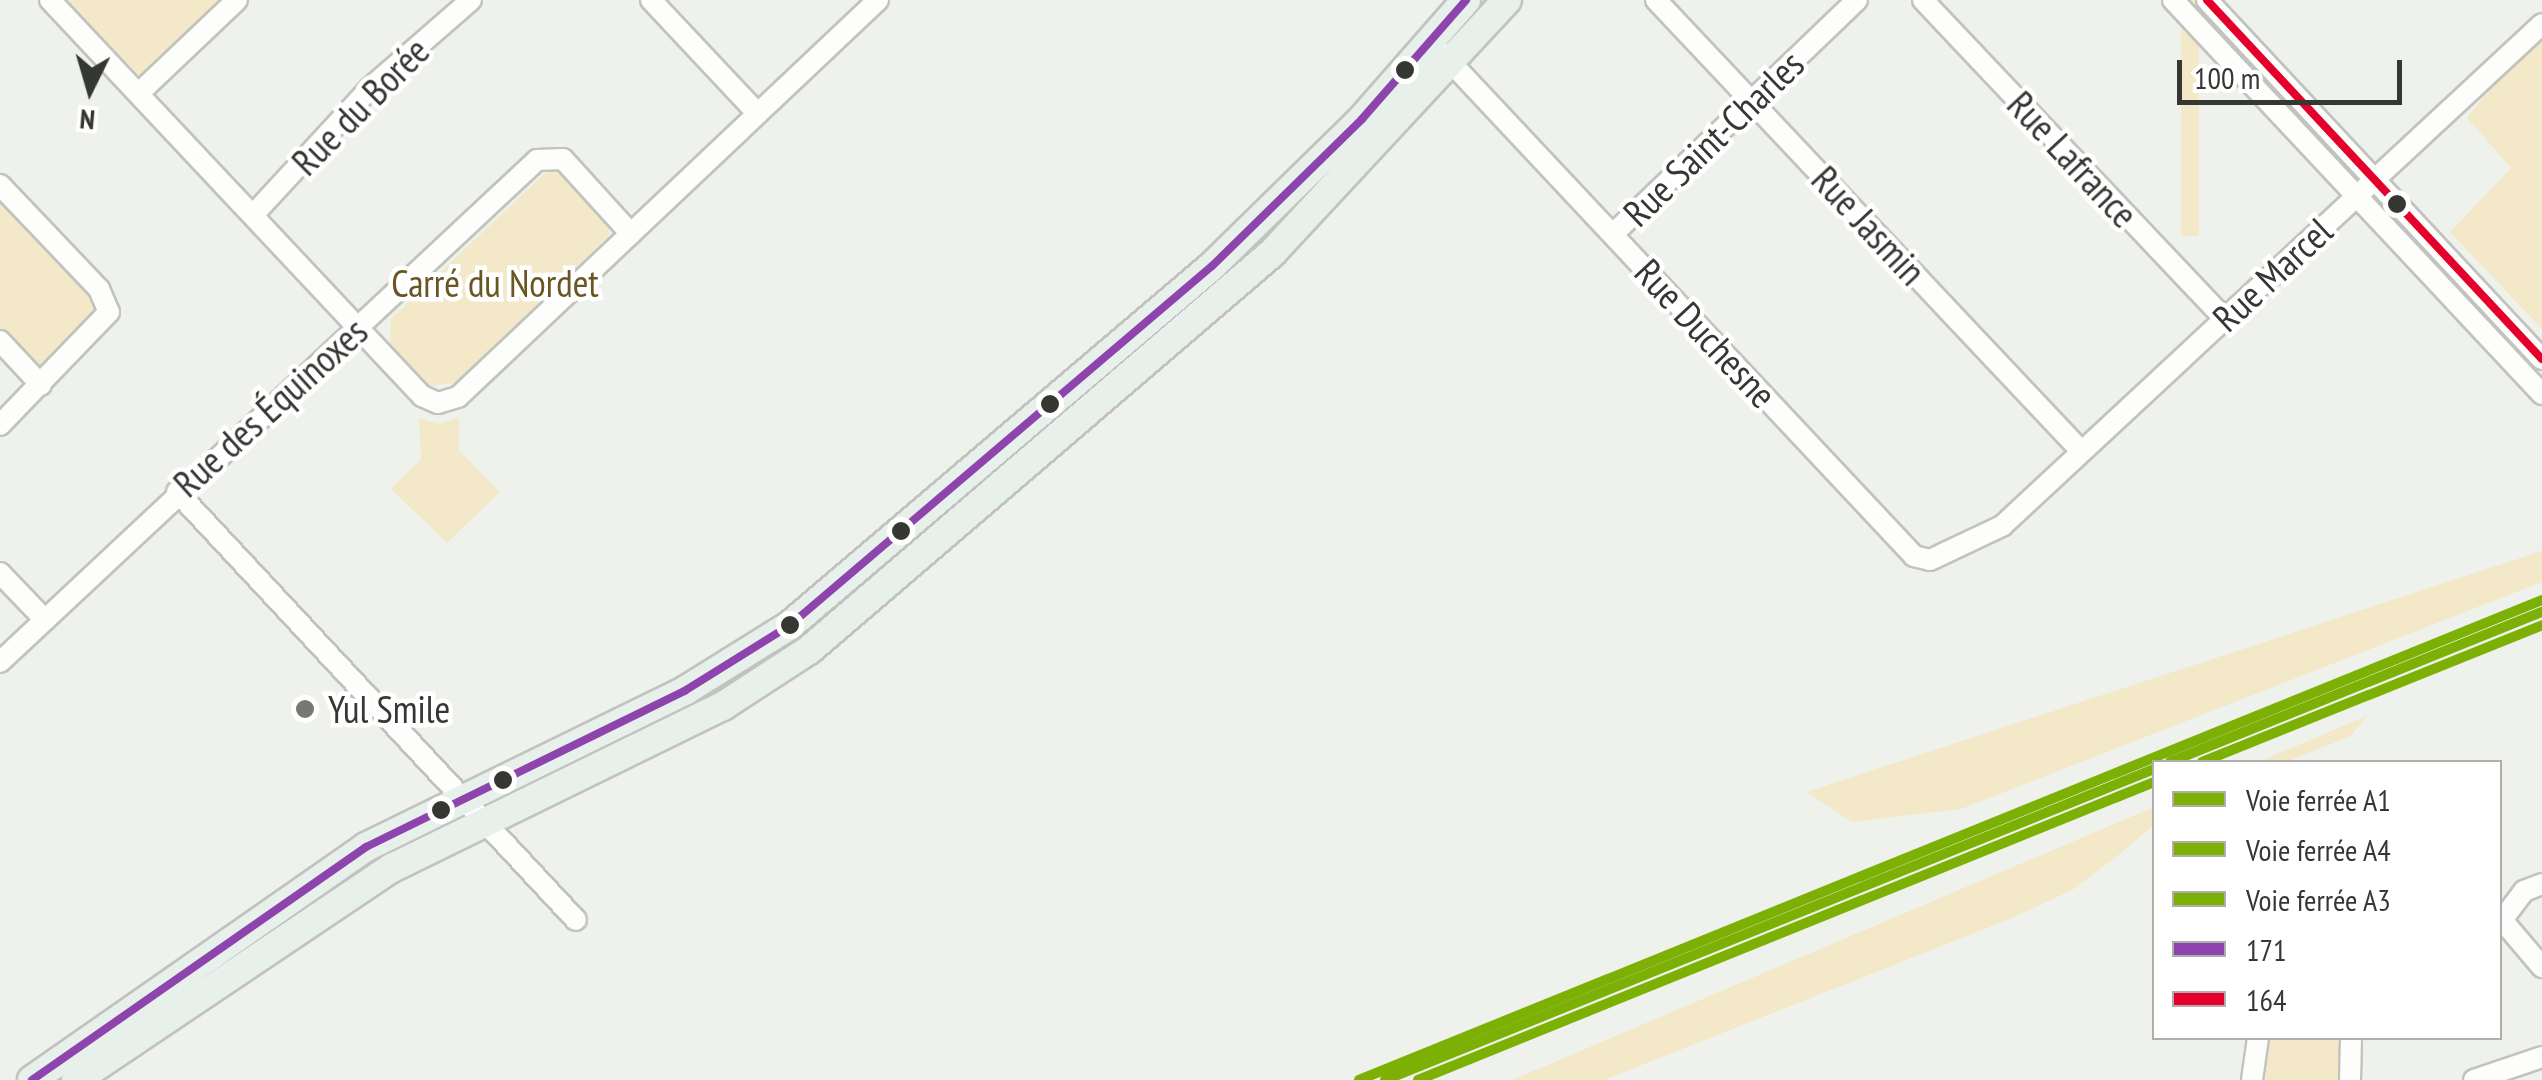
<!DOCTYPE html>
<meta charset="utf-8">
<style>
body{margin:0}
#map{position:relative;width:2542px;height:1080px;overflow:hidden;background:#eff2ec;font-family:"PT Sans Narrow",sans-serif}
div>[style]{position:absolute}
.green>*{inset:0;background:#f3e8c8;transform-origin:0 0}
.roads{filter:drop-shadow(2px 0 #c1c3be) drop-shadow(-2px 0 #c1c3be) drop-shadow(0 2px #c1c3be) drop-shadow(0 -2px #c1c3be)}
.minor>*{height:20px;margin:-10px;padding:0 10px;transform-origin:10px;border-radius:10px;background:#fdfdfc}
.major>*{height:28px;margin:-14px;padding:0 14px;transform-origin:14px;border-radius:14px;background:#e8f0eb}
.bus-1>*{height:8px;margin:-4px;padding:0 4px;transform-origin:4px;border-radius:4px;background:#8e44ad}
.bus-2>*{height:8px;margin:-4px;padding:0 4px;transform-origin:4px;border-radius:4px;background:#e4002b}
.rail-1>*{height:10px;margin:-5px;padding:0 5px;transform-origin:5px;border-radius:5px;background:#7cb005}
.rail-2>*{height:10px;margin:-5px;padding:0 5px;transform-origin:5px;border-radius:5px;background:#7cb005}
.rail-3>*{height:10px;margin:-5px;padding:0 5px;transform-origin:5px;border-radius:5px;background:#7cb005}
.dots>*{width:28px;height:28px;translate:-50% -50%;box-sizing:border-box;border:5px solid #fff;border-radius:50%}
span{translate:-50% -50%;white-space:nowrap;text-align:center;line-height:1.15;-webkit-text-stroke:9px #fff;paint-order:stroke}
.street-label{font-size:38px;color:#343732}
.park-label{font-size:38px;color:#6a5522}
.poi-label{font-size:38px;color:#343732}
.left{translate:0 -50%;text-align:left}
.legend{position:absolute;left:2152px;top:760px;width:350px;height:280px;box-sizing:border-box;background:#fff;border:2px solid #aeafad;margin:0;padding:12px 18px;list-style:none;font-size:30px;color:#343732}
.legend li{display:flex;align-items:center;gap:20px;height:50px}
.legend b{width:50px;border:2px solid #aeafad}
.north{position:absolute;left:40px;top:40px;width:100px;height:100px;-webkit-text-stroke:8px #fff;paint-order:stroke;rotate:185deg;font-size:28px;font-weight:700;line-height:40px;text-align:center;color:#343732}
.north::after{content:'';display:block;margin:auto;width:35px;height:45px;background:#343732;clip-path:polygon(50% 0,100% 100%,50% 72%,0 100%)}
.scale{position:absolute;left:2177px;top:60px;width:225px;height:45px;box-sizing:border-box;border:5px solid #343732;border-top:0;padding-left:12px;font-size:30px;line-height:35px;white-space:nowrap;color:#343732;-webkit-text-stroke:8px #fff;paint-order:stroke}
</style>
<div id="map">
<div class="green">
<div style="clip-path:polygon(65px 0,221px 0,141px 77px)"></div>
<div style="left:2181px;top:0;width:18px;height:236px"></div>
<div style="clip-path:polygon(2537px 29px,2542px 34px,2542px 329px,2450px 232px,2511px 168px,2467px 118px)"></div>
<div style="clip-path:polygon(560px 170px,610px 223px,608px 237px,455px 383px,430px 386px,390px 344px,391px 319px,545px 173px)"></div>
<div style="clip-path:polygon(0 185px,109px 312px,41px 385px,0 341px)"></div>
<div style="left:2388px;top:202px;width:225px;height:13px;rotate:47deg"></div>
<div style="clip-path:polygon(459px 417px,459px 450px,500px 492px,447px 543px,391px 489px,421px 459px,419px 418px,438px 424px)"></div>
<div style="clip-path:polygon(2542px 551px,2542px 582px,1961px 809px,1852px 822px,1806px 792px)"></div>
<div style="clip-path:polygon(2367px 716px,2351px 736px,2286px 762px,2258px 762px)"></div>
<div style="clip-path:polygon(2154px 807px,2154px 825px,2121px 853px,2074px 889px,2012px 918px,1604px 1080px,1512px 1080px)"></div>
<div style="left:2266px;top:1038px;width:79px;height:42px"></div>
</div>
<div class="roads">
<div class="minor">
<div style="left:50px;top:0;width:543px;rotate:46.79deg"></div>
<div style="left:422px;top:396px;width:17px;rotate:24deg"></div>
<div style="left:438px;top:403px;width:21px;rotate:-17deg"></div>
<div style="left:458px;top:397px;width:578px;rotate:-43.39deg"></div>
<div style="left:651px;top:0;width:156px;rotate:46.8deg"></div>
<div style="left:1656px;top:0;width:620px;rotate:46.7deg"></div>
<div style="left:1923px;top:0;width:438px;rotate:46.6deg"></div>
<div style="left:2173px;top:0;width:540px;rotate:46.88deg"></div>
<div style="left:2207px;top:0;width:491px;rotate:47deg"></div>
<div style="left:1442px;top:53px;width:690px;rotate:46.82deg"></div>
<div style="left:1914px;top:556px;width:16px;rotate:14deg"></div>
<div style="left:1930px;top:560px;width:80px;rotate:-25.3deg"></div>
<div style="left:2002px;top:526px;width:737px;rotate:-42.91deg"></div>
<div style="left:139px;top:93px;width:135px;rotate:-43.5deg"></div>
<div style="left:0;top:185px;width:144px;rotate:46.4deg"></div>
<div style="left:99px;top:289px;width:25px;rotate:67deg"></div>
<div style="left:109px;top:312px;width:157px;rotate:134deg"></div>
<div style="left:253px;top:215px;width:173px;rotate:-47.3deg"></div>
<div style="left:370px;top:88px;width:134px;rotate:-41.1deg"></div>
<div style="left:1613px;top:234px;width:338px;rotate:-43.8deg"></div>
<div style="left:0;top:341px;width:60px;rotate:47deg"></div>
<div style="left:177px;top:492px;width:585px;rotate:47.01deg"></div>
<div style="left:0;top:573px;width:65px;rotate:46.2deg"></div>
<div style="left:0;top:662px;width:735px;rotate:-43.07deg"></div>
<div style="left:537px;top:160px;width:26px;rotate:-2deg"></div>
<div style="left:563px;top:159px;width:101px;rotate:47.8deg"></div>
<div style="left:2542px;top:884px;width:19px;rotate:159deg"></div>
<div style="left:2524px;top:891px;width:36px;rotate:127deg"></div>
<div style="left:2502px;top:920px;width:62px;rotate:49.6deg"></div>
<div style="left:2252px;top:1080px;width:42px;rotate:-81.9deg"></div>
<div style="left:2350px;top:1080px;width:42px;rotate:-88.6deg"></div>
<div style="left:2474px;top:1080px;width:72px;rotate:-18.7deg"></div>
</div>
<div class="major">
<div style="left:32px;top:1080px;width:407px;rotate:-34.9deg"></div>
<div style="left:366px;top:847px;width:356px;rotate:-26.1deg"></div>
<div style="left:686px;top:690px;width:121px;rotate:-31.9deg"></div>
<div style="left:789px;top:626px;width:555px;rotate:-40.4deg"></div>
<div style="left:1212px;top:266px;width:210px;rotate:-44.4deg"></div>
<div style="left:1362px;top:119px;width:158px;rotate:-48.8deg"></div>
<div style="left:76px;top:1080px;width:381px;rotate:-33.9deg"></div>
<div style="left:392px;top:868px;width:369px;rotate:-26.1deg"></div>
<div style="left:723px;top:706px;width:103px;rotate:-33.1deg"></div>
<div style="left:809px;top:650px;width:610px;rotate:-40.61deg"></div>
<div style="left:1272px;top:253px;width:345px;rotate:-47.1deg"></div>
</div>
</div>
<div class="bus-1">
<div style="left:32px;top:1080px;width:407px;rotate:-34.9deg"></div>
<div style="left:366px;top:847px;width:356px;rotate:-26.1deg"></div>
<div style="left:686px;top:690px;width:121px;rotate:-31.9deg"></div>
<div style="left:789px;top:626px;width:555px;rotate:-40.4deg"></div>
<div style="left:1212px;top:266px;width:210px;rotate:-44.4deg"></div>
<div style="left:1362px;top:119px;width:158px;rotate:-48.8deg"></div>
</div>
<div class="bus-2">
<div style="left:2207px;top:0;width:491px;rotate:47deg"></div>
</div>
<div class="rail-1">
<div style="left:1359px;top:1080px;width:1277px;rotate:-22.08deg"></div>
</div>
<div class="rail-2">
<div style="left:2170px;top:762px;width:401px;rotate:-22deg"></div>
<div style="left:1385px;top:1080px;width:830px;rotate:-22.02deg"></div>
</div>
<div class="rail-3">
<div style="left:2202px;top:762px;width:367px;rotate:-21.9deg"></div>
<div style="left:1418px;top:1080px;width:794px;rotate:-22.04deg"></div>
</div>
<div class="dots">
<div style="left:1405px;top:70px;background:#343732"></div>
<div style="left:2397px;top:204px;background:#343732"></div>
<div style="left:1050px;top:404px;background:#343732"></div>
<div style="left:901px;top:531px;background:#343732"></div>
<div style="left:790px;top:625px;background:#343732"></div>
<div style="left:305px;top:709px;background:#757873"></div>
<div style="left:503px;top:780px;background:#343732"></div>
<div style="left:441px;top:810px;background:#343732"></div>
</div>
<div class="street-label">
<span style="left:360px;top:106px;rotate:-45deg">Rue du Borée</span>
<span style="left:1713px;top:138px;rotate:-44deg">Rue Saint-Charles</span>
<span style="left:2073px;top:159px;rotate:47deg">Rue Lafrance</span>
<span style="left:1869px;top:225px;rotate:47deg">Rue Jasmin</span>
<span style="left:2272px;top:274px;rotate:-43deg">Rue Marcel</span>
<span style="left:1706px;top:333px;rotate:47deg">Rue Duchesne</span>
<span style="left:270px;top:407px;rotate:-42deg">Rue des Équinoxes</span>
</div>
<div class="park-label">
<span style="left:495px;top:283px">Carré du Nordet</span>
</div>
<div class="poi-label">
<span class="left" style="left:328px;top:709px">Yul Smile</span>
</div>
<ul class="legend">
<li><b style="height:12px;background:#7cb005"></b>Voie ferrée A1</li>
<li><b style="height:12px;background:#7cb005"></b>Voie ferrée A4</li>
<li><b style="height:12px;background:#7cb005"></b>Voie ferrée A3</li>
<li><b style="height:12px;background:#8e44ad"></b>171</li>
<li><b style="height:12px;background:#e4002b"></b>164</li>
</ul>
<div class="north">N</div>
<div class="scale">100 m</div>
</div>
